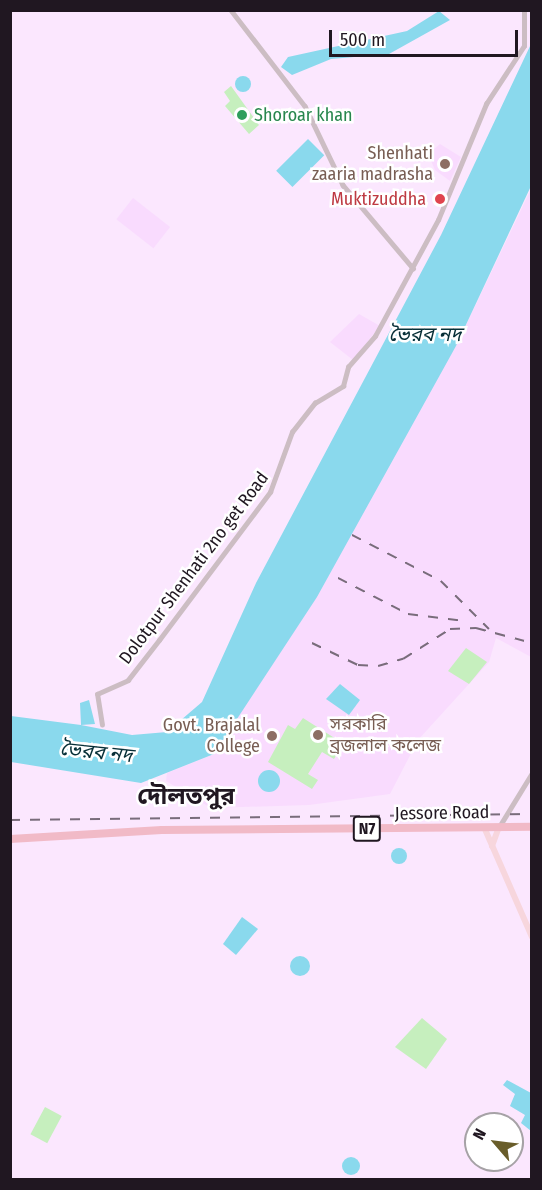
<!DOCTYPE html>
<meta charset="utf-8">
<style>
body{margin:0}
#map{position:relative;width:542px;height:1190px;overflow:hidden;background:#fbe7fe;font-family:"Fira Sans Condensed","Noto Sans Bengali",sans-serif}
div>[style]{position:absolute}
.built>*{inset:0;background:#f9dbfe;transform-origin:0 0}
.green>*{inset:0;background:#c6efbe;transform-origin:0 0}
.water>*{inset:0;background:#8ad9ed;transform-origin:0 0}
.round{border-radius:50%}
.secondary>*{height:4.5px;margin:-2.25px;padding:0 2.25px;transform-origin:2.25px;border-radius:2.25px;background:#ccbdc3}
.primary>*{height:6px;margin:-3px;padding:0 3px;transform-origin:3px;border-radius:3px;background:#f7d6dd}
.highway>*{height:8px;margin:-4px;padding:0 4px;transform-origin:4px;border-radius:4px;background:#f1bac7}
.rail>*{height:1.5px;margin-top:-0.75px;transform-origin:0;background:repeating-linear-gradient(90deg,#796c7b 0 10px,transparent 0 20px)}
.dots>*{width:16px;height:16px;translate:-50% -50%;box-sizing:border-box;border:3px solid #fff;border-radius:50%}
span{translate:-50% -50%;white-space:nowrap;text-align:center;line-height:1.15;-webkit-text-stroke:5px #fff;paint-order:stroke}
.shield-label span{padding:2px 4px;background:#fff;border:2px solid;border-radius:4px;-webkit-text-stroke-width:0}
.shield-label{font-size:16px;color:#201721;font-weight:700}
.leisure-label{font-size:18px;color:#27864d}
.left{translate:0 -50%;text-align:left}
.education-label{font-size:18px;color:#785e54}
.right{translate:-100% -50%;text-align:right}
.health-label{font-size:18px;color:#be3a42}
.street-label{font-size:18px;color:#201721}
.water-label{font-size:20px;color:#072f37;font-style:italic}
.district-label{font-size:24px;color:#201721;font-weight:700}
.frame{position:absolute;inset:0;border:12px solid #201721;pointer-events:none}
.north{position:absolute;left:464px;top:1112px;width:60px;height:60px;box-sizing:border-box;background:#fff;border:2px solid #a6a2a6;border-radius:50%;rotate:298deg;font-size:16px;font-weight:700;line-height:24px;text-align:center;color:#201721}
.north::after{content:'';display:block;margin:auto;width:21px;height:27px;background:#695d2a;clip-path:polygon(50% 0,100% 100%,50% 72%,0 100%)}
.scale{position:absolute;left:329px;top:30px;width:189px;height:27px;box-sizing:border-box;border:3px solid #201721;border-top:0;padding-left:8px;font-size:18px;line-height:21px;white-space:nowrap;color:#201721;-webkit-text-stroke:4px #fff;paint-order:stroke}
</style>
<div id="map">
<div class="built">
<div style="clip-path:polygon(440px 144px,461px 157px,450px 181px,435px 170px,428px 154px)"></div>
<div style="clip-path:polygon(531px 189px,531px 657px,496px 638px,489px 662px,418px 740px,390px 794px,309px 805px,211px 808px,166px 781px,167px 773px,214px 754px,456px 346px)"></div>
<div style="left:133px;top:198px;width:47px;height:27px;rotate:38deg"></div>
<div style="clip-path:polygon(359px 314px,380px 326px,353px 360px,330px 342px)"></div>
</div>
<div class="green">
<div style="clip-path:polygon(231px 86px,259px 125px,249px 134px,225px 106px,230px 101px,224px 92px)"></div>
<div style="clip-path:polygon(466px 648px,487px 662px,469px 684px,448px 671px)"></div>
<div style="clip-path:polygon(303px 718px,344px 744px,334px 759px,322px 752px,308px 774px,318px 780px,312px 789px,268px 762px,288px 725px,295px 729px)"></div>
<div style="clip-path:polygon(422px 1018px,447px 1039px,426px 1069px,395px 1047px)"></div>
<div style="left:45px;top:1107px;width:19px;height:31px;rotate:28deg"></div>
</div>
<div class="water">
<div style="clip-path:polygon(439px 11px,450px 20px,389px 54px,331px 59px,292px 75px,281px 67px,288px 57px,407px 31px)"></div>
<div style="clip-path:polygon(531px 44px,531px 186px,456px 346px,317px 597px,214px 754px,141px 783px,11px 762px,11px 716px,81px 725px,80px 703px,89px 700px,95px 724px,81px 725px,132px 735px,167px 732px,202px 702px,256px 583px,441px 235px)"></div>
<div class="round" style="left:235px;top:76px;width:16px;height:16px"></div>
<div style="left:308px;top:139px;width:23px;height:45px;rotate:45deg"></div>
<div style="clip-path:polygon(340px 684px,360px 700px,349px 715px,326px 699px)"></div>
<div class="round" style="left:258px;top:770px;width:22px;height:22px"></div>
<div class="round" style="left:391px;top:848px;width:16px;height:16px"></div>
<div style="clip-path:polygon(242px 917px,258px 929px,236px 955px,223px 944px)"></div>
<div class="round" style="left:290px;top:956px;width:20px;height:20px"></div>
<div style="clip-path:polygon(507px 1080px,531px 1093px,531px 1131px,521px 1123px,525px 1115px,510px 1106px,515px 1094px,503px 1085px)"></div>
<div class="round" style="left:342px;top:1157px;width:18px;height:18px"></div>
</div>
<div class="secondary">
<div style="left:231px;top:10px;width:121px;rotate:52.4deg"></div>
<div style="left:305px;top:106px;width:88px;rotate:64.3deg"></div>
<div style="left:343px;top:185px;width:109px;rotate:49.9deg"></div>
<div style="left:102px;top:725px;width:31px;rotate:-99deg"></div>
<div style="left:97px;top:694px;width:34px;rotate:-24deg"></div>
<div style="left:128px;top:680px;width:51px;rotate:-52.2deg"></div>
<div style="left:159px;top:640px;width:185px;rotate:-53.1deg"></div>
<div style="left:270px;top:492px;width:64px;rotate:-69.9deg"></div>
<div style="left:292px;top:432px;width:37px;rotate:-52deg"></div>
<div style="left:315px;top:403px;width:33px;rotate:-31deg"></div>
<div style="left:343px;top:386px;width:20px;rotate:-75deg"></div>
<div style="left:348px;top:367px;width:41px;rotate:-48.9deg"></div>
<div style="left:375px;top:336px;width:132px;rotate:-61.5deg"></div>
<div style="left:438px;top:220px;width:126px;rotate:-67.5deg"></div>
<div style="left:486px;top:104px;width:69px;rotate:-56.8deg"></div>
<div style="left:524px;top:46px;width:36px;rotate:-90deg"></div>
<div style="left:499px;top:827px;width:63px;rotate:-58.6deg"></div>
</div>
<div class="primary">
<div style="left:484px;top:827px;width:120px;rotate:66.4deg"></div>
<div style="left:492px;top:846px;width:20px;rotate:-70deg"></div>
</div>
<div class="highway">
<div style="left:10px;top:839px;width:152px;rotate:-3.4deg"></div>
<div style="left:162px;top:830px;width:370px;rotate:-0.5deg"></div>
</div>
<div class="rail">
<div style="left:352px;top:535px;width:100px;rotate:27.3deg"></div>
<div style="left:441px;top:581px;width:68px;rotate:45deg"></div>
<div style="left:338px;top:578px;width:79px;rotate:27.2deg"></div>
<div style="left:408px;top:614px;width:57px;rotate:7deg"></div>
<div style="left:312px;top:643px;width:51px;rotate:25.6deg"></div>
<div style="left:358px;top:665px;width:20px;rotate:3deg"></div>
<div style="left:378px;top:666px;width:26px;rotate:-16deg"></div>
<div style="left:403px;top:659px;width:56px;rotate:-32.6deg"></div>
<div style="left:450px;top:629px;width:26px;rotate:-2deg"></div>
<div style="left:476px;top:628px;width:58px;rotate:15deg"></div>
<div style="left:10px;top:820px;width:522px;rotate:-0.66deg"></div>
</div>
<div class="dots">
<div style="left:242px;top:115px;background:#2e9e5b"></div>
<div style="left:445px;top:164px;background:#8d6e63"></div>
<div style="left:440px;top:199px;background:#e0444e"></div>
<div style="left:318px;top:735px;background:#8d6e63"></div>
<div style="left:272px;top:736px;background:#8d6e63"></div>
</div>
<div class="shield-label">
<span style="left:367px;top:829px">N7</span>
</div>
<div class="leisure-label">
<span class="left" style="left:254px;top:115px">Shoroar khan</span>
</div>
<div class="education-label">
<span class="right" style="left:433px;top:164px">Shenhati<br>zaaria madrasha</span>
<span class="left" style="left:330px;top:735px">সরকারি<br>ব্রজলাল কলেজ</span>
<span class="right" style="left:260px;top:736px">Govt. Brajalal<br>College</span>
</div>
<div class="health-label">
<span class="right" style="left:426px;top:199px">Muktizuddha</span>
</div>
<div class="street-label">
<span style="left:194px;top:568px;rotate:-53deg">Dolotpur Shenhati 2no get Road</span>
<span style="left:442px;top:813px;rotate:-1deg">Jessore Road</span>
</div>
<div class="water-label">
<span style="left:425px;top:334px">ভৈরব নদ</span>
<span style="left:96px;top:752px;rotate:6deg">ভৈরব নদ</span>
</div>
<div class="district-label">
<span style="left:186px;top:797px">দৌলতপুর</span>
</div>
<div class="frame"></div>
<div class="north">N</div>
<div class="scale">500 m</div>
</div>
